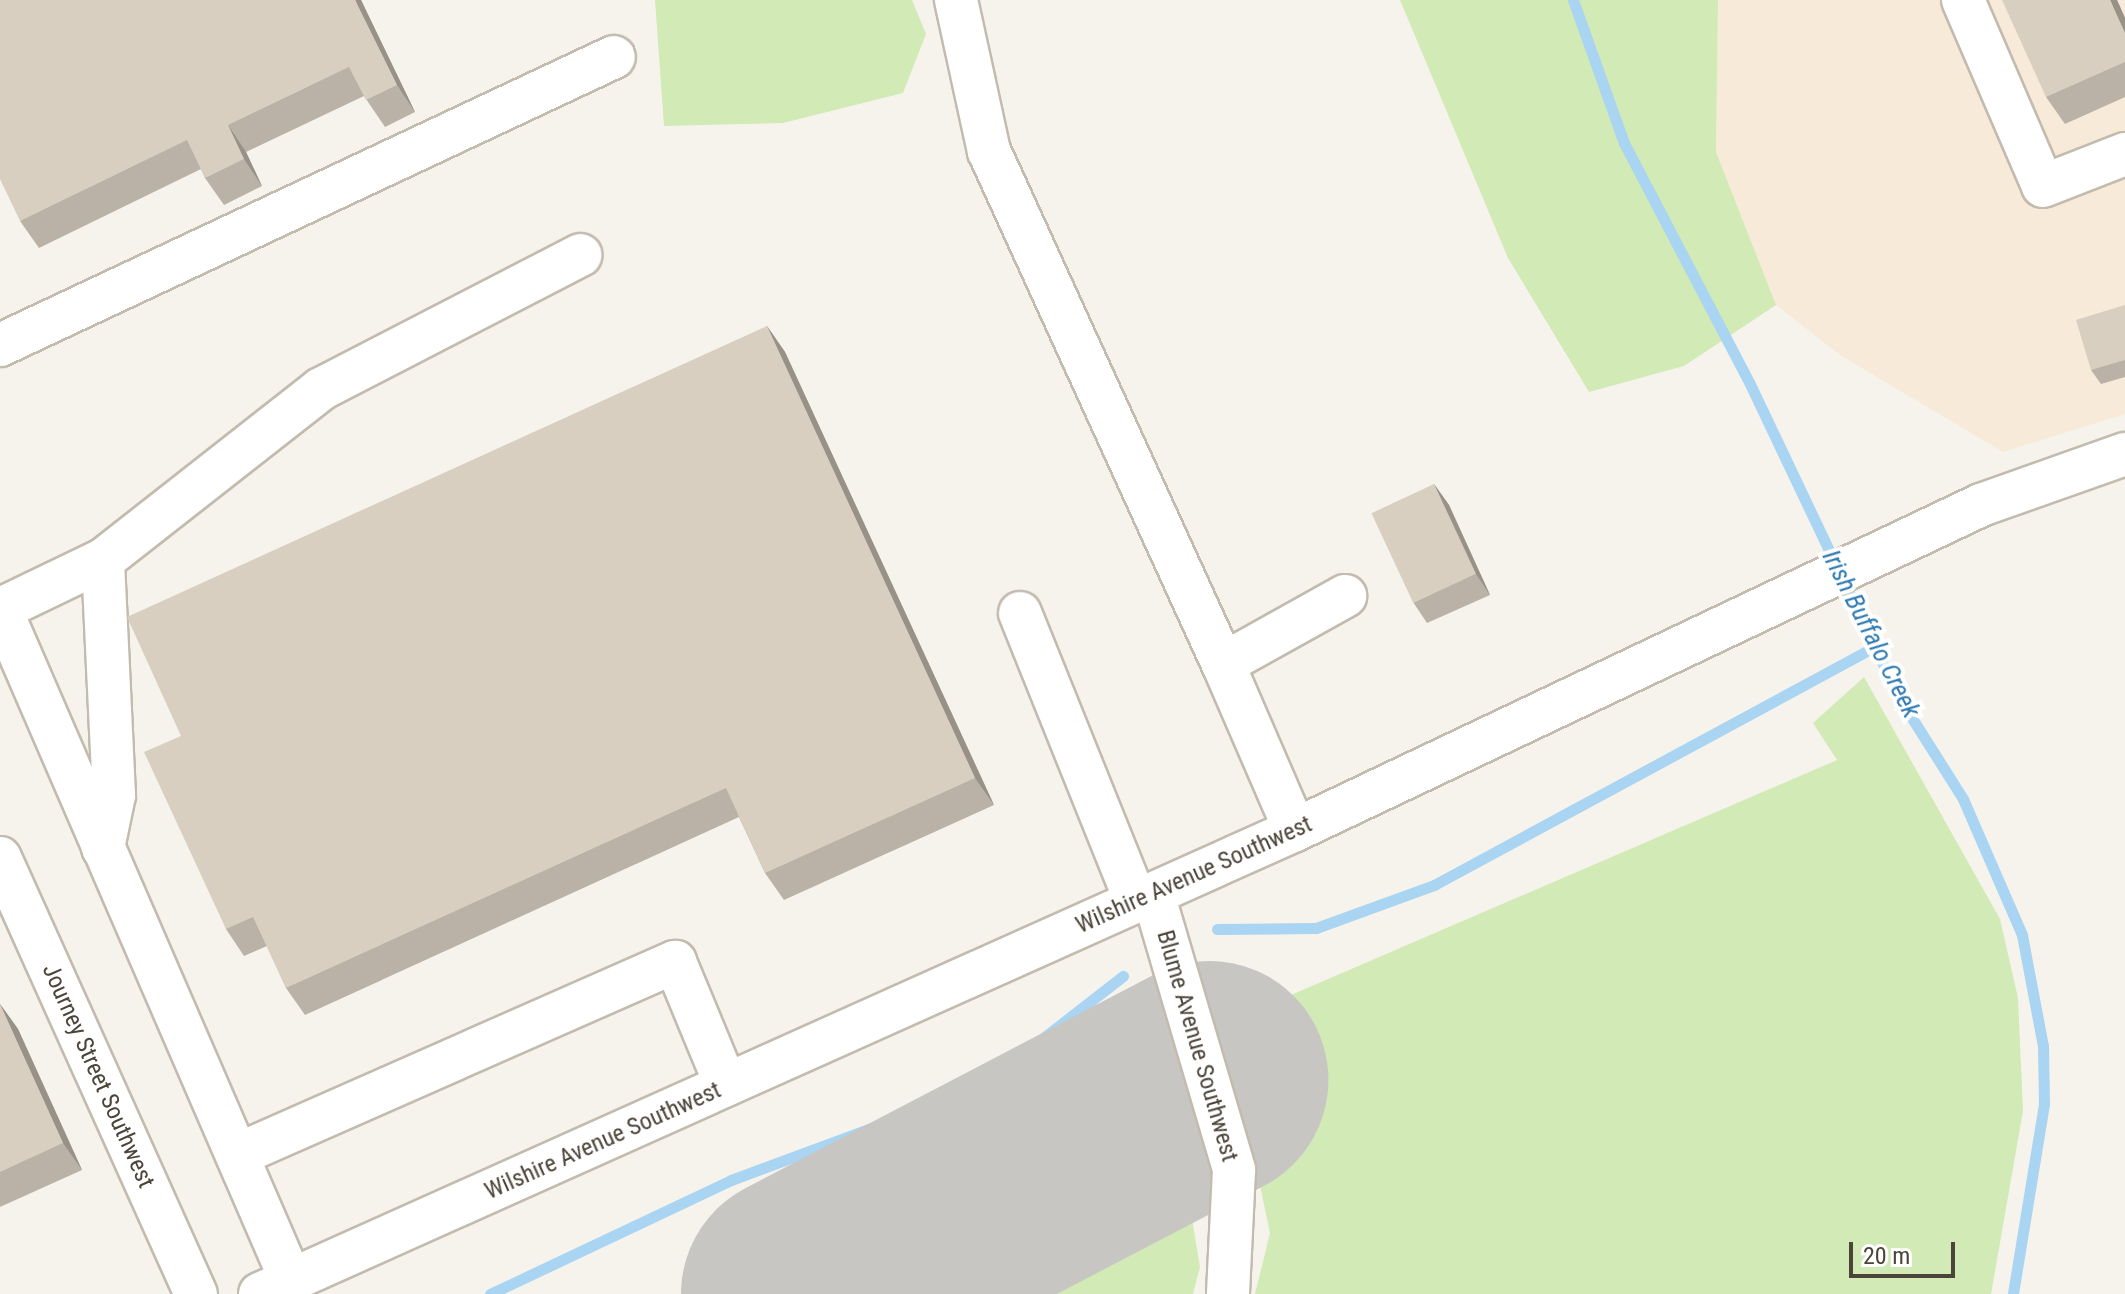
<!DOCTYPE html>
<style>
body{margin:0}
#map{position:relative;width:2125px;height:1294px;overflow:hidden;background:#f6f3ec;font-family:"Roboto Condensed",sans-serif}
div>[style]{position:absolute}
.commercial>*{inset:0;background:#f7ead8}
.green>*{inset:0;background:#d2eab5}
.stream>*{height:11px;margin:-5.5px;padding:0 5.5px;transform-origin:5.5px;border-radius:5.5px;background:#a9d4f2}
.runway>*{height:238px;margin:-119px;padding:0 119px;transform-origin:119px;border-radius:119px;background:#c8c6c3}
.roads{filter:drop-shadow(2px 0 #c2bbae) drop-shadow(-2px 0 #c2bbae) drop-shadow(0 2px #c2bbae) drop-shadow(0 -2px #c2bbae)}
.minor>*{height:42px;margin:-21px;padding:0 21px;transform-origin:21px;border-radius:21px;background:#fff}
.wall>*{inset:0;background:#bab2a6}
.shaded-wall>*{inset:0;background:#979187}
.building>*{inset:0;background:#d8cfc1;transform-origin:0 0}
span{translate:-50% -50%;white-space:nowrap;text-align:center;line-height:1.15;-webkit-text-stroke:8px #fff;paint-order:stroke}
.street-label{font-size:24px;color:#4b4439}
.water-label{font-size:26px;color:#2e7ab2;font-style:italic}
.scale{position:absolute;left:1849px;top:1242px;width:106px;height:36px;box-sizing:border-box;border:4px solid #4b4439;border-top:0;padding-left:10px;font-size:24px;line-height:28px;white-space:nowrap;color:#4b4439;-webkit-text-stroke:6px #fff;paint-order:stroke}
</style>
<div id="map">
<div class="commercial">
<div style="clip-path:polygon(1718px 0,2125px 0,2125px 414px,2003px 452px,1840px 355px,1776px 305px,1716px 152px)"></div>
</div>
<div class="green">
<div style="clip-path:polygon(655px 0,912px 0,926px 34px,903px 93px,783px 123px,664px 126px)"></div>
<div style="clip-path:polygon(1400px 0,1718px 0,1716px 152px,1776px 305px,1684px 366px,1589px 392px,1508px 258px)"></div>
<div style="clip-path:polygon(1864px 677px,2000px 919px,2018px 998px,2023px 1111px,1991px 1294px,1255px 1294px,1270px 1233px,1226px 1023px,1837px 760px,1813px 723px)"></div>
<div style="clip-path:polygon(1181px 1153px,1200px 1267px,1193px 1294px,917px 1294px)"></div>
</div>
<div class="stream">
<div style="left:1573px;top:0;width:152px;rotate:70.4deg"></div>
<div style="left:1624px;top:143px;width:272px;rotate:62.4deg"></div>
<div style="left:1750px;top:384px;width:345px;rotate:64.6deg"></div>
<div style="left:1898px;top:696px;width:122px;rotate:57.7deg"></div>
<div style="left:1963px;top:799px;width:148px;rotate:66.5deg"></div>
<div style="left:2022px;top:935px;width:113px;rotate:79.3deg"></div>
<div style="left:2043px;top:1046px;width:58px;rotate:89deg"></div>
<div style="left:2044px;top:1104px;width:193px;rotate:99.3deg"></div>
<div style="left:1217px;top:929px;width:99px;rotate:-0.6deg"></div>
<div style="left:1316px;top:928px;width:126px;rotate:-20deg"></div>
<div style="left:1434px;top:885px;width:502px;rotate:-28.4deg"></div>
<div style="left:490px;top:1294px;width:267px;rotate:-25.3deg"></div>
<div style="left:731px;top:1180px;width:196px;rotate:-20.3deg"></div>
<div style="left:915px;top:1112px;width:113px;rotate:-27.5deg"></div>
<div style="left:1015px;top:1060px;width:137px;rotate:-37.9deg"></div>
</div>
<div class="runway">
<div style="left:800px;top:1294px;width:462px;rotate:-27.6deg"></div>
</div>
<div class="roads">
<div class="minor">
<div style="left:956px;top:0;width:155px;rotate:77.7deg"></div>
<div style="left:989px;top:151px;width:564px;rotate:65.48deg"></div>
<div style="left:1963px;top:0;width:202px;rotate:66.7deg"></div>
<div style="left:2043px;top:186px;width:88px;rotate:-21.3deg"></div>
<div style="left:0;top:345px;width:678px;rotate:-25.13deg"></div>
<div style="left:0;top:608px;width:732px;rotate:66.59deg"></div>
<div style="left:1px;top:609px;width:113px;rotate:-25.7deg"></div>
<div style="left:103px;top:560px;width:277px;rotate:-38.1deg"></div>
<div style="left:321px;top:389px;width:292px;rotate:-27.3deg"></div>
<div style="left:1020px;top:613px;width:310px;rotate:68.1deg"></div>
<div style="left:1295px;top:830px;width:181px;rotate:-113.4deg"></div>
<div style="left:1223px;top:664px;width:140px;rotate:-29.1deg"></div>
<div style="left:103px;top:848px;width:54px;rotate:-78.3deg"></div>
<div style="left:114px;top:795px;width:235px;rotate:-92.7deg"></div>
<div style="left:0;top:858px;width:478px;rotate:65.8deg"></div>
<div style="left:1153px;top:894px;width:288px;rotate:73.6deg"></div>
<div style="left:1234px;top:1170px;width:124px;rotate:92.8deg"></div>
<div style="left:237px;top:1155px;width:479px;rotate:-23.8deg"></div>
<div style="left:675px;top:962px;width:133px;rotate:67.5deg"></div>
<div style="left:260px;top:1294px;width:1134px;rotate:-24.15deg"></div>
<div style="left:1295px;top:830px;width:759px;rotate:-25.35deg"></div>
<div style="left:1981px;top:505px;width:153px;rotate:-19.5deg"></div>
</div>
</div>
<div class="wall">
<div style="clip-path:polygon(361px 0,415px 112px,385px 127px,364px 96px,246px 152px,262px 186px,224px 205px,205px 178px,201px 169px,39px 248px,20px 221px)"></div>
<div style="clip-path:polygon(2117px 0,2125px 18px,2125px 97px,2065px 124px,2046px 97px)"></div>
<div style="clip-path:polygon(2125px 305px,2125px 377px,2101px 384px,2091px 370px)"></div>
<div style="clip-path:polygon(767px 326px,785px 352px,994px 805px,784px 900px,765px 873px,739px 817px,305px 1015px,286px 988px,267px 946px,244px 956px,226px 929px,181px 736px)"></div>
<div style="clip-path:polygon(1434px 484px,1449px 505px,1490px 595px,1427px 623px,1413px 602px)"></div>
<div style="clip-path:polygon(0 1004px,18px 1029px,82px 1170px,0 1207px)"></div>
</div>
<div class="shaded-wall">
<div style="clip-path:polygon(355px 0,361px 0,415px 112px,397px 85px)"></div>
<div style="clip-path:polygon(2110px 0,2117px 0,2125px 18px,2125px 33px)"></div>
<div style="clip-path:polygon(228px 125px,246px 152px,262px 186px,244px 159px)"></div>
<div style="clip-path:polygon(767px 326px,785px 352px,994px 805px,975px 778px)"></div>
<div style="clip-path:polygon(1434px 484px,1449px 505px,1490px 595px,1476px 574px)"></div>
<div style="clip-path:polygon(0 1004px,18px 1029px,82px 1170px,63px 1143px)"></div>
</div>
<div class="building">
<div style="clip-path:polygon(0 0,355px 0,397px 85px,366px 100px,349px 67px,228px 125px,244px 159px,205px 178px,187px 140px,20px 221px,0 179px)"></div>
<div style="clip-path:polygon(2002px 0,2110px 0,2125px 33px,2125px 62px,2046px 97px)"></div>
<div style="clip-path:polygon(2125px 305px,2125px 360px,2091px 370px,2076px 320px)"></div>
<div style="clip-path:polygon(767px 326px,975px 778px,765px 873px,726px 788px,286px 988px,253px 917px,226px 929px,144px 752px,181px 736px,127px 617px)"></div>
<div style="left:1434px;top:484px;width:99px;height:69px;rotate:65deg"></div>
<div style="clip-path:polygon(0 1004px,63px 1143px,0 1172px)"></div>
</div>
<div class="street-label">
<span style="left:1194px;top:875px;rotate:-24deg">Wilshire Avenue Southwest</span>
<span style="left:1197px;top:1046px;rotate:74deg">Blume Avenue Southwest</span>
<span style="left:98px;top:1076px;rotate:66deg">Journey Street Southwest</span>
<span style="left:603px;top:1141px;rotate:-24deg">Wilshire Avenue Southwest</span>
</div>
<div class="water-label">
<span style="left:1871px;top:634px;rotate:63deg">Irish Buffalo Creek</span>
</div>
<div class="scale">20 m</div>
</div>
